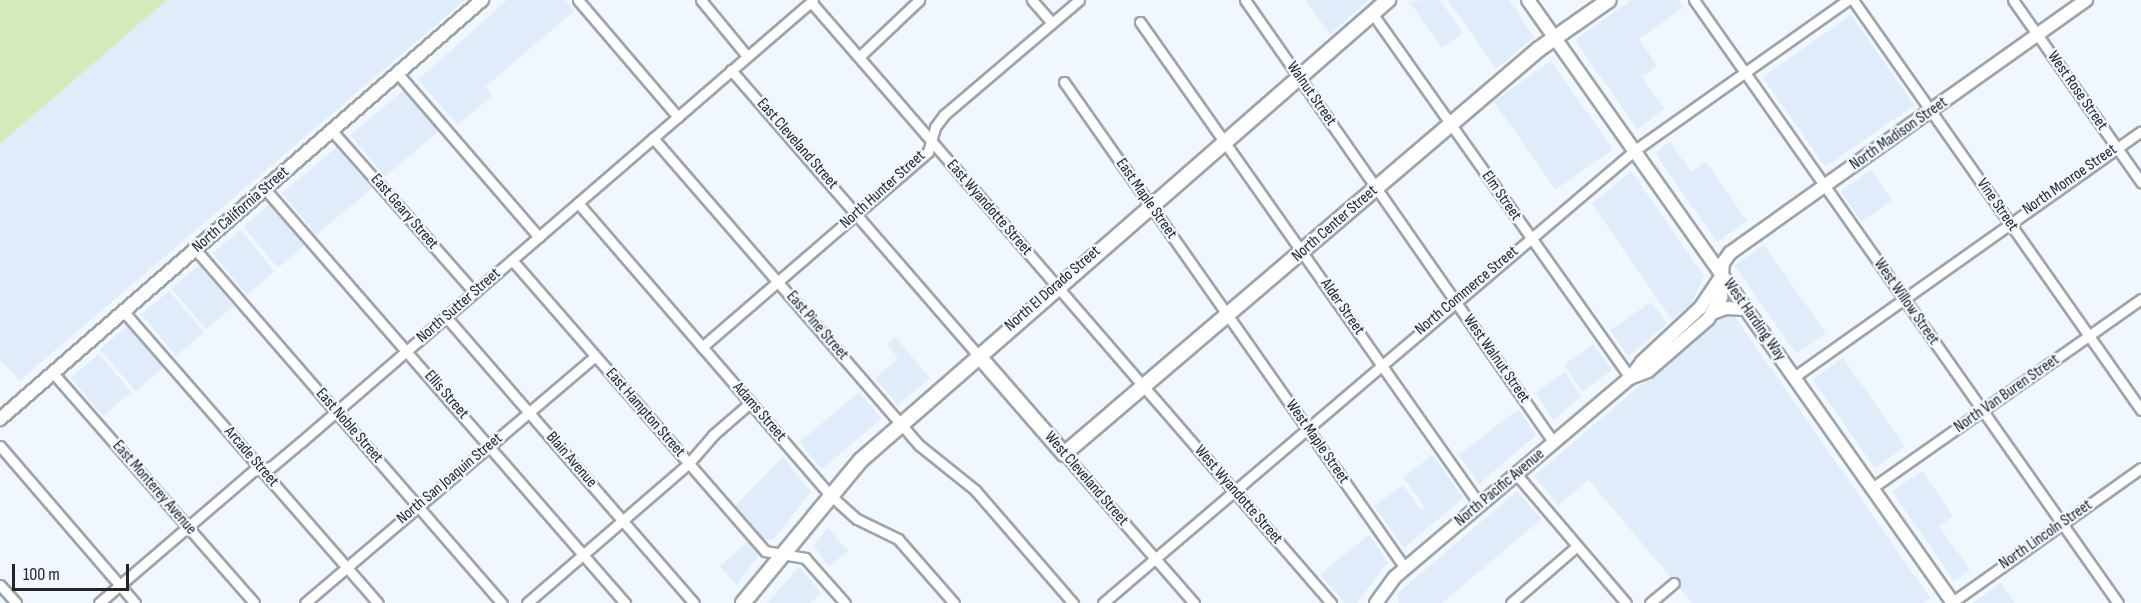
<!DOCTYPE html>
<style>
body{margin:0}
#map{position:relative;width:2141px;height:603px;overflow:hidden;background:#f0f7fe;font-family:"Sofia Sans Condensed",sans-serif}
div>[style]{position:absolute}
.built>*{inset:0;background:#e0ecf9;transform-origin:0 0}
.green>*{inset:0;background:#d5eabb}
.roads{filter:drop-shadow(2px 0 #9ea4aa) drop-shadow(-2px 0 #9ea4aa) drop-shadow(0 2px #9ea4aa) drop-shadow(0 -2px #9ea4aa)}
.minor>*{height:9px;margin:-4.5px;padding:0 4.5px;transform-origin:4.5px;border-radius:4.5px;background:#fff}
.tertiary>*{height:12px;margin:-6px;padding:0 6px;transform-origin:6px;border-radius:6px;background:#fff}
.secondary>*{height:14px;margin:-7px;padding:0 7px;transform-origin:7px;border-radius:7px;background:#fff}
span{translate:-50% -50%;white-space:nowrap;text-align:center;line-height:1.15;-webkit-text-stroke:5px #f0f7fe;paint-order:stroke}
.street-label{font-size:16px;color:#222427}
.scale{position:absolute;left:12px;top:564px;width:117px;height:27px;box-sizing:border-box;border:3px solid #222427;border-top:0;padding-left:8px;font-size:18px;line-height:21px;white-space:nowrap;color:#222427;-webkit-text-stroke:4px #f0f7fe;paint-order:stroke}
</style>
<div id="map">
<div class="built">
<div style="clip-path:polygon(167px 0,465px 0,19px 381px,0 359px,0 144px)"></div>
<div style="clip-path:polygon(507px 0,565px 0,574px 11px,485px 87px,492px 96px,458px 125px,418px 80px)"></div>
<div style="clip-path:polygon(1305px 0,1369px 0,1330px 34px)"></div>
<div style="clip-path:polygon(1440px 0,1463px 33px,1442px 48px,1409px 1px)"></div>
<div style="clip-path:polygon(1448px 0,1509px 0,1534px 37px,1496px 69px)"></div>
<div style="clip-path:polygon(1632px 0,1678px 0,1683px 8px,1639px 39px,1657px 66px,1642px 77px,1665px 109px,1637px 129px,1575px 40px)"></div>
<div style="left:1851px;top:15px;width:110px;height:108px;rotate:55deg"></div>
<div style="left:1551px;top:61px;width:108px;height:70px;rotate:55deg"></div>
<div style="left:404px;top:90px;width:54px;height:70px;rotate:50deg"></div>
<div style="clip-path:polygon(1670px 142px,1691px 172px,1706px 162px,1747px 221px,1717px 242px,1655px 153px)"></div>
<div style="left:337px;top:147px;width:54px;height:72px;rotate:50deg"></div>
<div style="left:1871px;top:170px;width:37px;height:37px;rotate:55deg"></div>
<div style="clip-path:polygon(1631px 171px,1704px 276px,1691px 304px,1672px 320px,1592px 204px)"></div>
<div style="left:270px;top:204px;width:54px;height:35px;rotate:50deg"></div>
<div style="left:240px;top:230px;width:54px;height:36px;rotate:50deg"></div>
<div style="left:1764px;top:245px;width:108px;height:36px;rotate:55deg"></div>
<div style="left:199px;top:265px;width:54px;height:36px;rotate:50deg"></div>
<div style="left:169px;top:291px;width:54px;height:36px;rotate:50deg"></div>
<div style="clip-path:polygon(1651px 302px,1667px 324px,1628px 356px,1610px 330px)"></div>
<div style="clip-path:polygon(1724px 314px,1733px 314px,1930px 598px,1923px 603px,1692px 603px,1589px 480px,1558px 505px,1534px 476px)"></div>
<div style="left:127px;top:326px;width:55px;height:36px;rotate:49deg"></div>
<div style="clip-path:polygon(895px 337px,930px 378px,898px 405px,875px 378px,898px 358px,887px 344px)"></div>
<div style="left:1593px;top:344px;width:32px;height:36px;rotate:54deg"></div>
<div style="left:99px;top:354px;width:50px;height:37px;rotate:50deg"></div>
<div style="left:1843px;top:358px;width:108px;height:37px;rotate:55deg"></div>
<div style="clip-path:polygon(1565px 372px,1581px 396px,1554px 420px,1535px 393px)"></div>
<div style="left:859px;top:392px;width:35px;height:78px;rotate:50deg"></div>
<div style="clip-path:polygon(1518px 409px,1536px 435px,1479px 484px,1459px 455px)"></div>
<div style="clip-path:polygon(1433px 455px,1463px 498px,1404px 548px,1374px 506px,1403px 485px,1421px 510px,1425px 508px,1403px 477px)"></div>
<div style="clip-path:polygon(783px 457px,811px 492px,773px 540px,764px 539px,735px 506px)"></div>
<div style="clip-path:polygon(1922px 471px,1953px 516px,1939px 526px,1970px 570px,1954px 581px,1892px 491px)"></div>
<div style="clip-path:polygon(1517px 491px,1541px 519px,1442px 603px,1399px 603px,1397px 594px)"></div>
<div style="clip-path:polygon(828px 528px,848px 551px,828px 567px,814px 545px)"></div>
<div style="clip-path:polygon(1369px 535px,1388px 562px,1357px 603px,1345px 603px,1320px 574px)"></div>
<div style="clip-path:polygon(748px 542px,759px 555px,736px 585px,720px 566px)"></div>
<div style="clip-path:polygon(799px 567px,821px 593px,810px 603px,767px 603px)"></div>
<div style="clip-path:polygon(2001px 583px,2015px 603px,1973px 603px)"></div>
</div>
<div class="green">
<div style="clip-path:polygon(0 0,167px 0,0 144px)"></div>
</div>
<div class="roads">
<div class="minor">
<div style="left:578px;top:0;width:154px;rotate:49.5deg"></div>
<div style="left:701px;top:0;width:72px;rotate:50.6deg"></div>
<div style="left:1032px;top:0;width:30px;rotate:49deg"></div>
<div style="left:1245px;top:0;width:540px;rotate:55.1deg"></div>
<div style="left:1694px;top:0;width:737px;rotate:54.89deg"></div>
<div style="left:1853px;top:0;width:501px;rotate:54.91deg"></div>
<div style="left:2013px;top:0;width:223px;rotate:54.9deg"></div>
<div style="left:811px;top:2px;width:795px;rotate:49.13deg"></div>
<div style="left:1372px;top:13px;width:447px;rotate:54.7deg"></div>
<div style="left:1140px;top:22px;width:591px;rotate:54.86deg"></div>
<div style="left:859px;top:57px;width:83px;rotate:-43.5deg"></div>
<div style="left:731px;top:70px;width:377px;rotate:49.1deg"></div>
<div style="left:399px;top:75px;width:214px;rotate:49.2deg"></div>
<div style="left:1064px;top:82px;width:594px;rotate:54.94deg"></div>
<div style="left:333px;top:132px;width:213px;rotate:48.6deg"></div>
<div style="left:653px;top:138px;width:406px;rotate:49.1deg"></div>
<div style="left:919px;top:445px;width:72px;rotate:38.8deg"></div>
<div style="left:975px;top:490px;width:150px;rotate:49.1deg"></div>
<div style="left:265px;top:189px;width:549px;rotate:48.99deg"></div>
<div style="left:578px;top:203px;width:386px;rotate:49.2deg"></div>
<div style="left:830px;top:495px;width:36px;rotate:42deg"></div>
<div style="left:857px;top:519px;width:46px;rotate:26deg"></div>
<div style="left:898px;top:539px;width:85px;rotate:48.8deg"></div>
<div style="left:195px;top:249px;width:469px;rotate:49.1deg"></div>
<div style="left:512px;top:260px;width:386px;rotate:49deg"></div>
<div style="left:765px;top:551px;width:41px;rotate:9.9deg"></div>
<div style="left:805px;top:558px;width:60px;rotate:48.4deg"></div>
<div style="left:124px;top:312px;width:386px;rotate:48.9deg"></div>
<div style="left:447px;top:318px;width:377px;rotate:49.1deg"></div>
<div style="left:702px;top:347px;width:298px;rotate:-40.8deg"></div>
<div style="left:928px;top:152px;width:26px;rotate:-74deg"></div>
<div style="left:935px;top:127px;width:15px;rotate:-53deg"></div>
<div style="left:944px;top:115px;width:177px;rotate:-40.4deg"></div>
<div style="left:53px;top:373px;width:305px;rotate:48.8deg"></div>
<div style="left:1794px;top:377px;width:425px;rotate:-35.3deg"></div>
<div style="left:0;top:446px;width:207px;rotate:49.3deg"></div>
<div style="left:1064px;top:454px;width:198px;rotate:48.9deg"></div>
<div style="left:1517px;top:475px;width:168px;rotate:49.6deg"></div>
<div style="left:1872px;top:488px;width:329px;rotate:-35.1deg"></div>
<div style="left:0;top:585px;width:24px;rotate:48deg"></div>
<div style="left:99px;top:603px;width:203px;rotate:-40.6deg"></div>
<div style="left:253px;top:471px;width:18px;rotate:-13deg"></div>
<div style="left:271px;top:467px;width:39px;rotate:-40deg"></div>
<div style="left:301px;top:442px;width:676px;rotate:-40.8deg"></div>
<div style="left:305px;top:603px;width:381px;rotate:-40.4deg"></div>
<div style="left:527px;top:603px;width:214px;rotate:-40.8deg"></div>
<div style="left:689px;top:463px;width:37px;rotate:-49deg"></div>
<div style="left:713px;top:435px;width:49px;rotate:-40.9deg"></div>
<div style="left:1103px;top:603px;width:699px;rotate:-40.41deg"></div>
<div style="left:1635px;top:150px;width:261px;rotate:-35.2deg"></div>
<div style="left:1511px;top:603px;width:87px;rotate:-40.8deg"></div>
<div style="left:1650px;top:603px;width:31px;rotate:-40deg"></div>
<div style="left:1951px;top:603px;width:233px;rotate:-35.4deg"></div>
</div>
<div class="tertiary">
<div style="left:1528px;top:0;width:738px;rotate:54.82deg"></div>
<div style="left:1712px;top:313px;width:15px;rotate:-20deg"></div>
<div style="left:1726px;top:308px;width:20px;rotate:3deg"></div>
<div style="left:1630px;top:378px;width:19px;rotate:-21deg"></div>
<div style="left:1648px;top:371px;width:79px;rotate:-40.9deg"></div>
<div style="left:1708px;top:319px;width:26px;rotate:-59deg"></div>
<div style="left:1721px;top:297px;width:34px;rotate:-87deg"></div>
<div style="left:1723px;top:263px;width:12px;rotate:-55deg"></div>
<div style="left:1730px;top:253px;width:437px;rotate:-35.4deg"></div>
<div style="left:0;top:419px;width:639px;rotate:-41deg"></div>
<div style="left:1376px;top:603px;width:32px;rotate:-54deg"></div>
<div style="left:1395px;top:577px;width:308px;rotate:-40.3deg"></div>
<div style="left:1630px;top:378px;width:20px;rotate:-53deg"></div>
<div style="left:1642px;top:362px;width:79px;rotate:-43deg"></div>
<div style="left:1700px;top:308px;width:40px;rotate:-56deg"></div>
</div>
<div class="secondary">
<div style="left:978px;top:355px;width:131px;rotate:49deg"></div>
<div style="left:1064px;top:454px;width:624px;rotate:-40.45deg"></div>
<div style="left:1539px;top:49px;width:85px;rotate:-35deg"></div>
<div style="left:743px;top:603px;width:185px;rotate:-50.5deg"></div>
<div style="left:861px;top:460px;width:700px;rotate:-41.12deg"></div>
</div>
</div>
<div class="street-label">
<span style="left:2077px;top:91px;rotate:55deg">West Rose Street</span>
<span style="left:1311px;top:94px;rotate:55deg">Walnut Street</span>
<span style="left:1899px;top:134px;rotate:-35deg">North Madison Street</span>
<span style="left:797px;top:144px;rotate:49deg">East Cleveland Street</span>
<span style="left:2070px;top:180px;rotate:-35deg">North Monroe Street</span>
<span style="left:883px;top:190px;rotate:-42deg">North Hunter Street</span>
<span style="left:1501px;top:196px;rotate:55deg">Elm Street</span>
<span style="left:1146px;top:199px;rotate:55deg">East Maple Street</span>
<span style="left:1997px;top:205px;rotate:55deg">Vine Street</span>
<span style="left:989px;top:208px;rotate:49deg">East Wyandotte Street</span>
<span style="left:241px;top:210px;rotate:-41deg">North California Street</span>
<span style="left:404px;top:212px;rotate:49deg">East Geary Street</span>
<span style="left:1335px;top:224px;rotate:-41deg">North Center Street</span>
<span style="left:1053px;top:289px;rotate:-41deg">North El Dorado Street</span>
<span style="left:1467px;top:291px;rotate:-40deg">North Commerce Street</span>
<span style="left:1906px;top:302px;rotate:55deg">West Willow Street</span>
<span style="left:459px;top:306px;rotate:-41deg">North Sutter Street</span>
<span style="left:1342px;top:307px;rotate:55deg">Alder Street</span>
<span style="left:1754px;top:320px;rotate:55deg">West Harding Way</span>
<span style="left:817px;top:326px;rotate:49deg">East Pine Street</span>
<span style="left:1496px;top:359px;rotate:55deg">West Walnut Street</span>
<span style="left:2007px;top:394px;rotate:-35deg">North Van Buren Street</span>
<span style="left:446px;top:395px;rotate:49deg">Ellis Street</span>
<span style="left:759px;top:412px;rotate:49deg">Adams Street</span>
<span style="left:645px;top:413px;rotate:49deg">East Hampton Street</span>
<span style="left:349px;top:426px;rotate:49deg">East Noble Street</span>
<span style="left:1317px;top:442px;rotate:55deg">West Maple Street</span>
<span style="left:251px;top:457px;rotate:49deg">Arcade Street</span>
<span style="left:571px;top:460px;rotate:49deg">Blain Avenue</span>
<span style="left:450px;top:479px;rotate:-40deg">North San Joaquin Street</span>
<span style="left:1086px;top:479px;rotate:49deg">West Cleveland Street</span>
<span style="left:154px;top:488px;rotate:49deg">East Monterey Avenue</span>
<span style="left:1500px;top:488px;rotate:-40deg">North Pacific Avenue</span>
<span style="left:1238px;top:495px;rotate:49deg">West Wyandotte Street</span>
<span style="left:2046px;top:535px;rotate:-35deg">North Lincoln Street</span>
</div>
<div class="scale">100 m</div>
</div>
